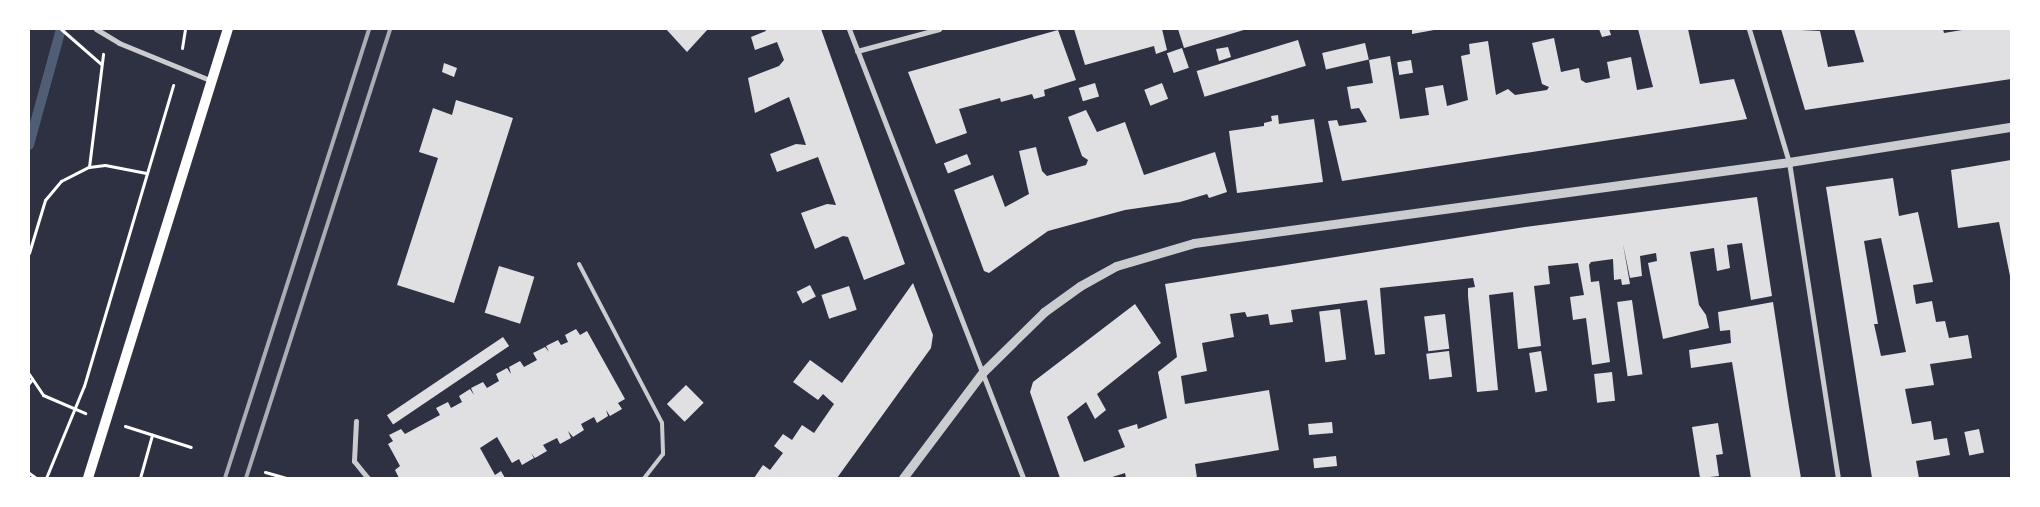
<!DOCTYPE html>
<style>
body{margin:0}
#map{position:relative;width:2040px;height:507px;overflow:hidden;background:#2d3142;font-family:"Open Sans",sans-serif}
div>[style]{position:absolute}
.stream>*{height:10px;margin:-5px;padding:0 5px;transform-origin:5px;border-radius:5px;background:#4f5d75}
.building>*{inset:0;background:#e0e0e3;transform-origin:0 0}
.path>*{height:3px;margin:-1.5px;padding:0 1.5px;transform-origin:1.5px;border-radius:1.5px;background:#fff}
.service>*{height:4px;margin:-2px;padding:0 2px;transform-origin:2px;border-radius:2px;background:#caccd0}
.minor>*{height:5px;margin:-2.5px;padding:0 2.5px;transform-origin:2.5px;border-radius:2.5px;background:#caccd0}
.tertiary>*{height:9px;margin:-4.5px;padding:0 4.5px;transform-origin:4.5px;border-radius:4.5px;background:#caccd0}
.secondary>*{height:10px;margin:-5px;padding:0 5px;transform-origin:5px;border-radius:5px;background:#fff}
.rail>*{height:4px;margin:-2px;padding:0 2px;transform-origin:2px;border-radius:2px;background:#abadb3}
span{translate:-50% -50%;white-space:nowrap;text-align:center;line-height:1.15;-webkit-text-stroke:4.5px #fff;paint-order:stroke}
.frame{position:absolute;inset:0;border:30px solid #fff;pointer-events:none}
</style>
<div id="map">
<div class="stream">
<div style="left:29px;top:145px;width:120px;rotate:-74.6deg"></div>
</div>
<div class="building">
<div style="clip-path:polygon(666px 29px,708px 29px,687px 52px)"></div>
<div style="clip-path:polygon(765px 29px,821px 29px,905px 264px,864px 280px,848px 237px,843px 236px,815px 249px,801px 213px,827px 204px,836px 205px,818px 157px,777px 172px,770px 154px,796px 144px,806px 145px,789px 97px,755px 113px,748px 78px,779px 66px,784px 60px,777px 42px,755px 50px,751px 37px,766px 31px)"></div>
<div style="clip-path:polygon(1074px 29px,1162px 29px,1167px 50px,1156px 54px,1154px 46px,1085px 65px)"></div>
<div style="clip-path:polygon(1178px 29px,1247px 29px,1184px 48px)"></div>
<div style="clip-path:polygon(1412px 29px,1434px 29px,1434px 30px,1412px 34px)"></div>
<div style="clip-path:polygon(1599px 29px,1609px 29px,1611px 35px,1602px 37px)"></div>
<div style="clip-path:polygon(1638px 29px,1688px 29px,1700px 84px,1734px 79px,1747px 119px,1342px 181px,1328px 121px,1337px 120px,1339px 126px,1367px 122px,1359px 108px,1351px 109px,1347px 87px,1373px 83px,1369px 60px,1390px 56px,1400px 119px,1429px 115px,1425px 88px,1443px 85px,1447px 106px,1468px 100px,1461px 56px,1470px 54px,1469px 44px,1488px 41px,1496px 95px,1508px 89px,1515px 95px,1547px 90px,1549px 87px,1542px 84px,1532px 43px,1554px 38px,1561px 72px,1579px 68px,1581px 80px,1586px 83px,1610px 78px,1607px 62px,1631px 57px,1637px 90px,1653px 87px)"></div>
<div style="clip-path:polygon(1781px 29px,1820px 31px,1828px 67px,1864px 62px,1854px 29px,1943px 29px,1944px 33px,1968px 29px,2011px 29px,2011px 79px,1805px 110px)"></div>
<div style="clip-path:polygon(1058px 30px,1076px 80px,1044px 90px,1045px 96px,1034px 99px,1032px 94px,1001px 102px,1000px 98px,959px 109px,967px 133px,936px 144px,908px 72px)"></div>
<div style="left:1298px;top:40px;width:27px;height:106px;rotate:73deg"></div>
<div style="left:1365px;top:43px;width:17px;height:44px;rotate:77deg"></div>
<div style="clip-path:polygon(1228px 47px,1231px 57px,1219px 61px,1216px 49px)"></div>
<div style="left:1182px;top:48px;width:21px;height:16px;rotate:71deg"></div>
<div style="left:1411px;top:60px;width:13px;height:14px;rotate:81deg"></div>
<div style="clip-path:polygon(444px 63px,457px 68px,454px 77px,442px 72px)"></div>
<div style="left:1095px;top:83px;width:14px;height:17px;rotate:73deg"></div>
<div style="left:1162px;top:83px;width:17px;height:19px;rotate:69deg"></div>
<div style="clip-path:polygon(456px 100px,513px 118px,454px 303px,397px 285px,438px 158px,419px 152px,433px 108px,452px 115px)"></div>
<div style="clip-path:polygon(1086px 110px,1097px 132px,1125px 122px,1144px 175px,1215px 152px,1227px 192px,1209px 198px,1207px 194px,1180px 202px,1125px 210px,1048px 231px,989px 273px,984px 271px,954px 190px,993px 175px,1005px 207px,1029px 194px,1019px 151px,1036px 147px,1042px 171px,1047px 176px,1086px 165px,1088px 160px,1082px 156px,1068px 117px)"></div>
<div style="clip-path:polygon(1278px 115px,1279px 124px,1314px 119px,1323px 182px,1237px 193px,1229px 131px,1264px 126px,1264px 123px,1272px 121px,1271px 116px)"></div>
<div style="left:967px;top:154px;width:11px;height:25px;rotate:68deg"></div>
<div style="clip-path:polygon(2011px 160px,2011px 276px,2010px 276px,1999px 222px,1958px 228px,1951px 170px)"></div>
<div style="clip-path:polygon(evenodd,1893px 178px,1899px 216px,1918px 212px,1933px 282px,1913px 285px,1916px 304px,1932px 301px,1936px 322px,1945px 321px,1949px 338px,1968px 335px,1972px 358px,1930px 364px,1934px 385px,1905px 389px,1912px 424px,1931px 421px,1934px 440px,1947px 438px,1950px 455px,1916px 461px,1919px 478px,1872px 478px,1826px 187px,1893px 178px,1881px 238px,1906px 352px,1881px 356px,1874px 324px,1878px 324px,1864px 241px,1881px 238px)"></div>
<div style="clip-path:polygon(1757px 197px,1772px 296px,1751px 300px,1742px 243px,1727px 245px,1730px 268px,1717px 271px,1714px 248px,1690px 252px,1699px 305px,1706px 315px,1709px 328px,1663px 339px,1648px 263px,1657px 261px,1656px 253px,1640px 256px,1642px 276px,1630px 278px,1623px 244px,1630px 284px,1622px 285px,1621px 279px,1614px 280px,1613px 259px,1591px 262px,1589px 265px,1591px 282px,1599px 281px,1610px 362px,1592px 365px,1586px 318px,1573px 320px,1570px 297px,1584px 295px,1578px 263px,1548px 266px,1550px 284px,1534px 286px,1541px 346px,1518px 349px,1513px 292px,1489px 295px,1498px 390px,1477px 392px,1468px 296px,1468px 288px,1475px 287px,1473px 278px,1380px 288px,1385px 354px,1375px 355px,1367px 300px,1291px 310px,1293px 322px,1270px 325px,1268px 314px,1247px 317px,1245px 312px,1230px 314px,1234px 337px,1202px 343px,1207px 371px,1181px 376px,1185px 404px,1269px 390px,1279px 450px,1195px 464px,1197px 478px,1126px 478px,1125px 473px,1109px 478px,1060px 478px,1030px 392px,1033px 382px,1135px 304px,1161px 343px,1097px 394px,1106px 410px,1095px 419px,1086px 402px,1067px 417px,1084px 462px,1125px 447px,1118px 430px,1137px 424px,1138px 429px,1167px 418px,1158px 372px,1177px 357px,1165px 284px,1525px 227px)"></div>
<div style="left:499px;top:266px;width:37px;height:49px;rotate:17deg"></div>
<div style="clip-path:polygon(913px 283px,933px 335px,931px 348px,837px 478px,754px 478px,763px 465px,770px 470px,783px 453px,774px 446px,783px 434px,792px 440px,802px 425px,814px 433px,834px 404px,823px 394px,818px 400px,793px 382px,810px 360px,842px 383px)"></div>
<div style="left:810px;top:285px;width:13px;height:15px;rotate:63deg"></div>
<div style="left:849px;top:286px;width:25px;height:29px;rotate:72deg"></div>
<div style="left:1632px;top:300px;width:75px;height:15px;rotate:82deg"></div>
<div style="clip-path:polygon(1773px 302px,1789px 407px,1801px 478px,1751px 478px,1732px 362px,1691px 368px,1689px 350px,1731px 343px,1730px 330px,1720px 331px,1718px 312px)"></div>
<div style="left:1340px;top:309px;width:51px;height:21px;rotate:83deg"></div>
<div style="left:1445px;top:314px;width:35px;height:21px;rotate:83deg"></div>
<div style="clip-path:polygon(576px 329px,580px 335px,587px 331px,625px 399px,618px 403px,622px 409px,610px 416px,606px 410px,608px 416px,597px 423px,594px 417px,581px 424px,584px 430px,573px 437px,568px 431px,571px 438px,560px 444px,557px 438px,543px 445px,547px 451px,535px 458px,531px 453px,534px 458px,522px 465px,519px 459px,512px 463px,497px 437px,480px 448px,495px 475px,501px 471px,505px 478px,399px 478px,395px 470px,400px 466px,388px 444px,393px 441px,389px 435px,401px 429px,405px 434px,440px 415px,436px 408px,448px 402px,451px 408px,462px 402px,459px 396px,470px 389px,474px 395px,471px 388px,483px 382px,487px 388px,499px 381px,496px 374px,507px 368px,511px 374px,509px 367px,520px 361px,524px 367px,537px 360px,533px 353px,545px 347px,549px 352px,546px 346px,558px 340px,561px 345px,568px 342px,565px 335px)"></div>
<div style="left:503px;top:337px;width:11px;height:140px;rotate:56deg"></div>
<div style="left:1449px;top:351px;width:26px;height:23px;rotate:83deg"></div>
<div style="left:1541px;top:351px;width:40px;height:12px;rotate:81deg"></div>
<div style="left:1612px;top:372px;width:29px;height:18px;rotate:84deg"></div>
<div style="left:686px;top:385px;width:25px;height:27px;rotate:45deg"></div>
<div style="left:1332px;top:422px;width:11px;height:24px;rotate:85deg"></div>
<div style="clip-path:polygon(1718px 423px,1723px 454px,1716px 455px,1719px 476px,1700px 478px,1692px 427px)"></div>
<div style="left:1979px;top:429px;width:24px;height:15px;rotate:78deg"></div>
<div style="left:1336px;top:456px;width:10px;height:23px;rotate:84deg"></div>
</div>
<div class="path">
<div style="left:61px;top:29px;width:53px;rotate:41.2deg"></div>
<div style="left:182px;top:48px;width:19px;rotate:-81deg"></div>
<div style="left:89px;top:167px;width:114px;rotate:-82.9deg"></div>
<div style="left:29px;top:253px;width:55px;rotate:-73.2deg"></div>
<div style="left:45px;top:200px;width:25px;rotate:-50deg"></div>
<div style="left:61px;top:181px;width:31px;rotate:-27deg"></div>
<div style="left:89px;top:167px;width:16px;rotate:-7deg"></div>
<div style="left:105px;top:165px;width:42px;rotate:11deg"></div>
<div style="left:29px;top:374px;width:25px;rotate:56deg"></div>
<div style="left:43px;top:395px;width:46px;rotate:23.2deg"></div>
<div style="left:29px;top:383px;width:5px;rotate:-53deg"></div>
<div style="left:125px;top:426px;width:69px;rotate:17.7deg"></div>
<div style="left:265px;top:472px;width:22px;rotate:16deg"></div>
<div style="left:29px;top:473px;width:9px;rotate:36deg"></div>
<div style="left:46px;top:478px;width:100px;rotate:-67.6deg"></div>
<div style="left:84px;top:386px;width:314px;rotate:-73.5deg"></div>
<div style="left:140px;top:478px;width:45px;rotate:-74.4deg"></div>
</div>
<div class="service">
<div style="left:579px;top:264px;width:179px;rotate:62.4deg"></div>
<div style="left:662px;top:423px;width:31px;rotate:88deg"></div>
<div style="left:663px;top:454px;width:31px;rotate:128deg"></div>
</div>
<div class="minor">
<div style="left:96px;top:29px;width:27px;rotate:31deg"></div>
<div style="left:119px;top:43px;width:100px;rotate:22.2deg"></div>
<div style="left:849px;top:29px;width:482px;rotate:68.8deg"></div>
<div style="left:1749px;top:29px;width:139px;rotate:73.3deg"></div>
<div style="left:1789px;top:162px;width:320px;rotate:81.2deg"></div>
<div style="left:857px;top:51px;width:85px;rotate:-15deg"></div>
<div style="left:356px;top:421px;width:40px;rotate:92.9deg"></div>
<div style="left:354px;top:461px;width:22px;rotate:51deg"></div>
</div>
<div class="tertiary">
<div style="left:903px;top:478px;width:133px;rotate:-53deg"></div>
<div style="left:983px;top:372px;width:86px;rotate:-44.5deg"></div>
<div style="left:1044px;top:312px;width:44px;rotate:-35.8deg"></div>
<div style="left:1080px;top:286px;width:41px;rotate:-29.1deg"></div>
<div style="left:1116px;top:266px;width:81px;rotate:-16.4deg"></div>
<div style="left:1194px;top:243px;width:600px;rotate:-7.75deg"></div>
<div style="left:1789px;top:162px;width:225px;rotate:-9deg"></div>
</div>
<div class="secondary">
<div style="left:88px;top:478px;width:470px;rotate:-72.7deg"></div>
</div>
<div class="rail">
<div style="left:225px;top:478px;width:472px;rotate:-72.2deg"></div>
<div style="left:246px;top:478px;width:472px;rotate:-72.2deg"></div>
</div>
<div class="frame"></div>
</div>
